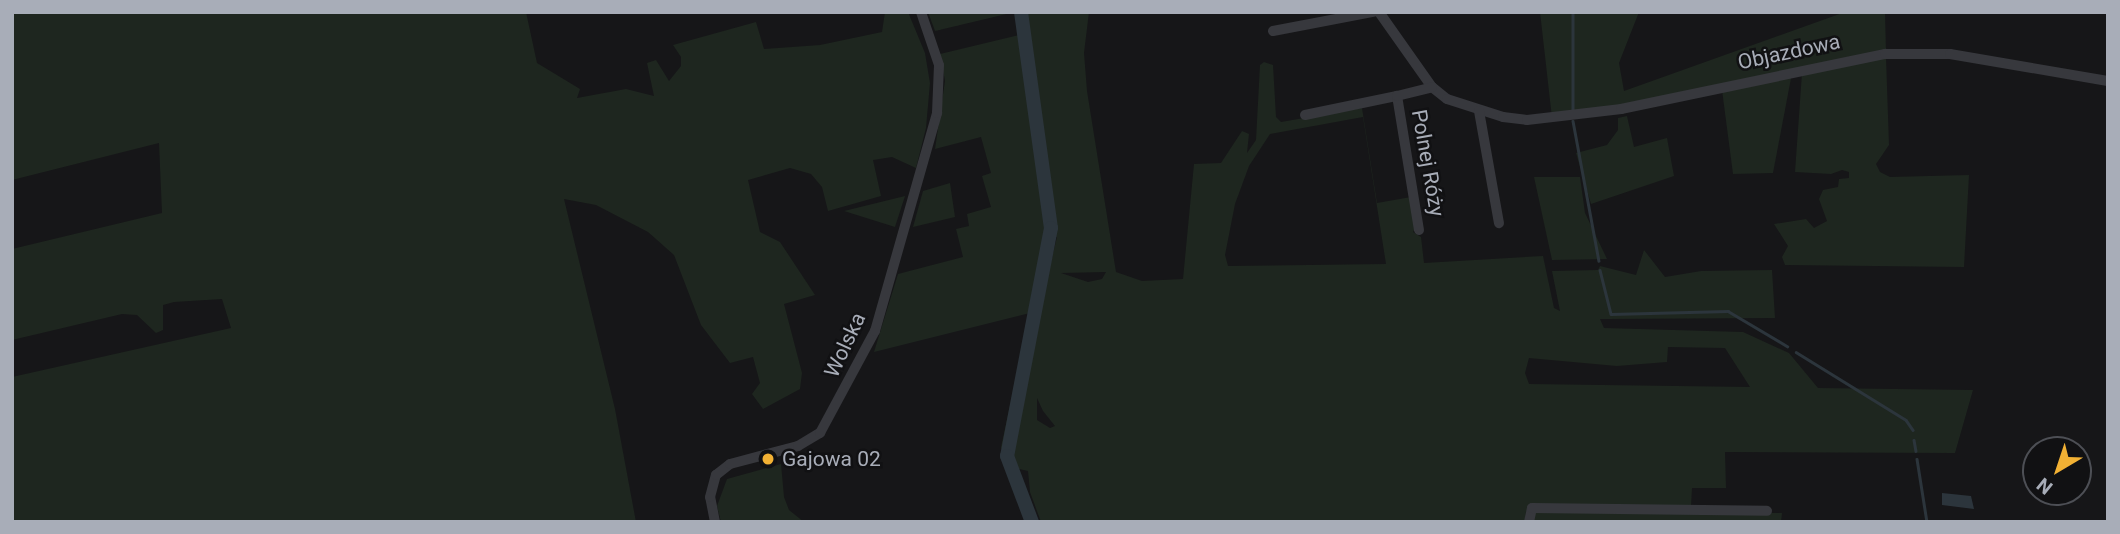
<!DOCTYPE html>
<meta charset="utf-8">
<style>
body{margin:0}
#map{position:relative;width:2120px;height:534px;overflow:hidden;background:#161618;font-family:Roboto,sans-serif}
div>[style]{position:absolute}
.green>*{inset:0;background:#1e261f}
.water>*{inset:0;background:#2c353c}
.stream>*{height:2.5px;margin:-1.25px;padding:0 1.25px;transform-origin:1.25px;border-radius:1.25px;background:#2c353c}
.river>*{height:14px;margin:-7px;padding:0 7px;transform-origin:7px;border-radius:7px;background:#2c353c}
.minor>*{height:10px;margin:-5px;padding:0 5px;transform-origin:5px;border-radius:5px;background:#37383d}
.dots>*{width:19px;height:19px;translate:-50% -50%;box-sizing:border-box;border:4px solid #111113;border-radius:50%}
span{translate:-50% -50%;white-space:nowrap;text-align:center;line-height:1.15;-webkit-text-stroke:5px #111113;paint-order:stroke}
.street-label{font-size:21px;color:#a8adb8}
.poi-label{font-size:21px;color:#a8adb8}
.left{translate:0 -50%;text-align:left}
.frame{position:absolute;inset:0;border:14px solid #a8adb8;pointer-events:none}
.north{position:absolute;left:2022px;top:436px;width:70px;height:70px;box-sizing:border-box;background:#111113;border:2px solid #4d4f55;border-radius:50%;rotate:219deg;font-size:19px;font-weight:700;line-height:28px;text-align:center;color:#a8adb8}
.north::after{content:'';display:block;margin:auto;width:24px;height:32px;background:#f2b134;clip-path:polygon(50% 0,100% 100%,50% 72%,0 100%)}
</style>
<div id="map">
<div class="green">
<div style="clip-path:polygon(12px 12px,526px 12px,537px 63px,580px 89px,577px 98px,626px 89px,654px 96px,647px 63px,656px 60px,669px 81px,681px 66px,681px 57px,673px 45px,756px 22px,764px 49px,820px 45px,882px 32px,885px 12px,908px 12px,925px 53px,930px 83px,926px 128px,916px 168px,892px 157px,873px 160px,881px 196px,828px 211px,822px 187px,811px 174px,790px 168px,748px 180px,760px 232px,780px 242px,815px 295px,784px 304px,802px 373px,800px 389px,763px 409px,752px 394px,760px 383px,753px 357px,730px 363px,701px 325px,674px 255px,648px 232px,596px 205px,564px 199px,615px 409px,636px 522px,12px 522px,12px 377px,231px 328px,222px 299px,174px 302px,163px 305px,163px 330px,156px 333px,137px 315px,122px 314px,12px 340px,12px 249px,162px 213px,159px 143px,12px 180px)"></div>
<div style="clip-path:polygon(evenodd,928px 12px,1089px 12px,1084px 53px,1087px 91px,1116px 272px,1142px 281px,1183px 279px,1194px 164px,1221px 163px,1242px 131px,1249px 134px,1247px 153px,1256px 140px,1260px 65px,1264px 62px,1273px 65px,1276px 117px,1281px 122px,1362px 108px,1377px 203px,1411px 197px,1416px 227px,1413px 232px,1421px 237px,1424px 263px,1543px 256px,1554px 308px,1560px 311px,1552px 271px,1598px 270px,1600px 266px,1636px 275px,1644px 250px,1665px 277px,1701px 271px,1772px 270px,1775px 318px,1600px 319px,1604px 328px,1743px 332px,1789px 353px,1818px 388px,1973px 390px,1955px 453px,1725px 452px,1726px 488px,1692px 488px,1691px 507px,1526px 511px,1525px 522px,1041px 522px,1030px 492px,1028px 471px,1006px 466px,1001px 447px,1030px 313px,874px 352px,898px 274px,963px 257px,956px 229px,969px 226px,967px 214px,991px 207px,982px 176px,991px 173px,981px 137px,935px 149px,945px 81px,940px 54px,1019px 35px,1015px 12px,935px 31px,928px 12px,1363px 117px,1386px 264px,1228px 266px,1225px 255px,1235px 204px,1249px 166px,1270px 134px,1363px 117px,928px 12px,1046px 236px,1057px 237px,1039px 311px,1031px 313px,1046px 236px,928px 12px,1106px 272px,1102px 279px,1088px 282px,1061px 273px,1106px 272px,928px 12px,1668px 347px,1725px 348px,1750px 387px,1529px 384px,1525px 373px,1529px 358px,1617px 366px,1667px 362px,1668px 347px,928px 12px,1037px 398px,1043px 411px,1055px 426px,1050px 428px,1037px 420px,1037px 398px)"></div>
<div style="clip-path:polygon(1540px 12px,1639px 12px,1619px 63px,1624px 91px,1845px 12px,1885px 12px,1886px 52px,1552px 118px)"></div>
<div style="clip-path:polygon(1886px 57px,1889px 145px,1876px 164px,1880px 172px,1890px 177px,1969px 175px,1964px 267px,1785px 265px,1782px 257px,1788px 246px,1774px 224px,1806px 219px,1814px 228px,1827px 221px,1819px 199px,1823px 190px,1838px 187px,1839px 179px,1849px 178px,1849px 172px,1842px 170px,1831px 174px,1795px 172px,1802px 73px)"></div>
<div style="clip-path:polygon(1792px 73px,1773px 173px,1733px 174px,1722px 90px)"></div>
<div style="clip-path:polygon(1627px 116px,1634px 147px,1667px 138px,1674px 176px,1591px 204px,1576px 153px,1607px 145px,1618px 130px,1618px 118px)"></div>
<div style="clip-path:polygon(1534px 177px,1580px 177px,1585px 213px,1607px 259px,1552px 260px)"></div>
<div style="clip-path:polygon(950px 183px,955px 217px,913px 227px,923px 191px)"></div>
<div style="clip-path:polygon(905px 196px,895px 227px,844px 211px)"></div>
<div style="clip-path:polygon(781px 464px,784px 497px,789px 510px,804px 522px,721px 522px,717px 506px,727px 479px)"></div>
<div style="clip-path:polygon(1534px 511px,1782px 513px,1781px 522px,1534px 522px)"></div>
</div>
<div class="water">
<div style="clip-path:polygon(1942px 493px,1971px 496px,1974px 509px,1942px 505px)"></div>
</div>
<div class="stream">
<div style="left:1573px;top:12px;width:97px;rotate:90deg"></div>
<div style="left:1573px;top:121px;width:142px;rotate:79.5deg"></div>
<div style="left:1600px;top:270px;width:45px;rotate:76deg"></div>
<div style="left:1611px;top:314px;width:117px;rotate:-1.5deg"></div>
<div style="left:1728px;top:311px;width:69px;rotate:30.7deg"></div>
<div style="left:1796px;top:352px;width:129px;rotate:31.7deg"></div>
<div style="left:1906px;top:420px;width:12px;rotate:55deg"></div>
<div style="left:1914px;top:440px;width:11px;rotate:80deg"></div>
<div style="left:1917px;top:459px;width:64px;rotate:81deg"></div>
</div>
<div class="river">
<div style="left:1021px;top:12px;width:218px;rotate:82.1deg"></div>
<div style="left:1051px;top:228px;width:232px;rotate:100.9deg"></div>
<div style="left:1007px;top:456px;width:71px;rotate:69.3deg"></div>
</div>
<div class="minor">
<div style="left:1379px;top:12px;width:92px;rotate:54.8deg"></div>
<div style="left:1432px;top:87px;width:19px;rotate:39deg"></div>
<div style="left:1447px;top:99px;width:59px;rotate:17.8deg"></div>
<div style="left:1503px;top:117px;width:24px;rotate:7deg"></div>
<div style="left:1527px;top:120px;width:95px;rotate:-6.7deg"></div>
<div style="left:1621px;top:109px;width:270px;rotate:-11.8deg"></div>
<div style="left:1885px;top:54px;width:65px"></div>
<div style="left:1950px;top:54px;width:160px;rotate:9.7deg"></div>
<div style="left:1273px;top:31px;width:102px;rotate:-10.8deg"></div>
<div style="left:1479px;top:111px;width:114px;rotate:79.9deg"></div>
<div style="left:1305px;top:115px;width:94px;rotate:-11.7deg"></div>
<div style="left:1419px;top:230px;width:136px;rotate:-99.3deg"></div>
<div style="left:1397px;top:96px;width:36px;rotate:-14deg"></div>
<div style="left:715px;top:522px;width:25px;rotate:-101deg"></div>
<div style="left:710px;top:497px;width:23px;rotate:-75deg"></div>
<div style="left:716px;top:475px;width:18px;rotate:-38deg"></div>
<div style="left:730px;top:464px;width:70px;rotate:-14.8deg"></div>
<div style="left:798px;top:446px;width:26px;rotate:-31deg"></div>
<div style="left:820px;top:433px;width:116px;rotate:-61.7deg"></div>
<div style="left:875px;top:331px;width:227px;rotate:-74.1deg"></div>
<div style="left:937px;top:113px;width:48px;rotate:-87.6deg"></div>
<div style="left:939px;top:65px;width:56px;rotate:-108.8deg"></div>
<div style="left:1529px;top:522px;width:14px;rotate:-78deg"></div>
<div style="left:1532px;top:508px;width:235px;rotate:0.7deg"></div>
</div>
<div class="dots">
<div style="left:768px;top:459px;background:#f2b134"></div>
</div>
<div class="street-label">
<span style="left:1789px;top:52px;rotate:-12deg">Objazdowa</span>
<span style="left:1428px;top:163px;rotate:80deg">Polnej Róży</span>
<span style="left:845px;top:345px;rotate:-65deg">Wolska</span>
</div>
<div class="poi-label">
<span class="left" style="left:782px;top:459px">Gajowa 02</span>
</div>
<div class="frame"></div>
<div class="north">N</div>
</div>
